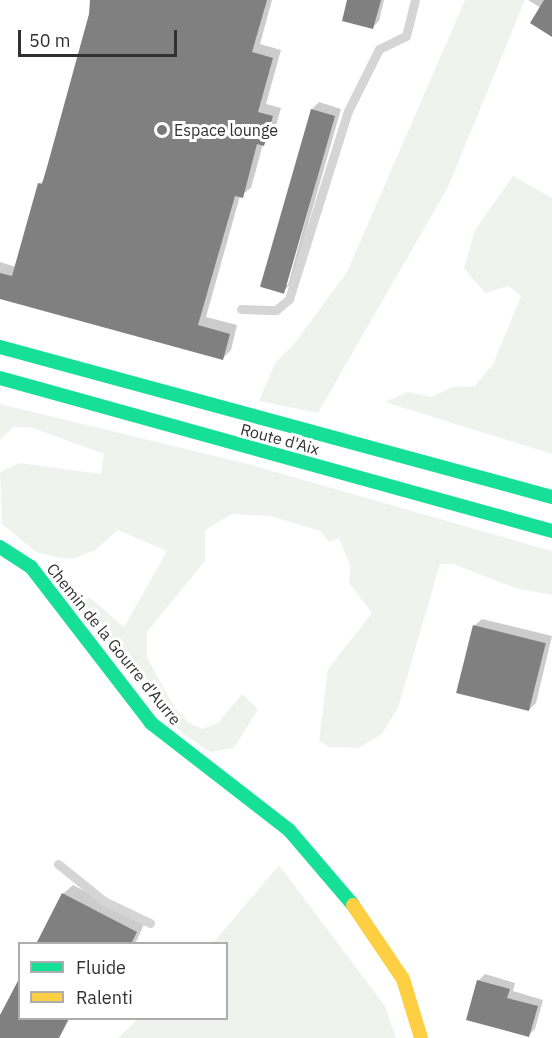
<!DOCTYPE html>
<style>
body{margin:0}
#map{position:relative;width:552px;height:1038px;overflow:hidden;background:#fff;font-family:"IBM Plex Sans",sans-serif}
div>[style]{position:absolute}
.green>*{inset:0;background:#f0f3ed}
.shadow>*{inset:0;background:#0003}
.building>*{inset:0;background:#808080;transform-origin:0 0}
.lane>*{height:9px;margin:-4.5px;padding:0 4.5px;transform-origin:4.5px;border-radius:4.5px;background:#d5d5d5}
.fast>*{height:14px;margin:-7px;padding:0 7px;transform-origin:7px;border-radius:7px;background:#16e098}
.slow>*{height:14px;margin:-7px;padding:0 7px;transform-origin:7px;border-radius:7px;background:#ffcf43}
.dots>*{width:16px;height:16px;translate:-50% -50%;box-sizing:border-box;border:3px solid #fff;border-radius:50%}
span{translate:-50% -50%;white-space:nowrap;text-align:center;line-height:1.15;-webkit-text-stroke:6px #fff;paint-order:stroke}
.poi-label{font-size:16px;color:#313131}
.left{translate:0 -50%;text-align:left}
.street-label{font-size:16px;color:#313131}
.legend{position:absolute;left:18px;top:942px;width:210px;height:78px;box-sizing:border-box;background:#fff;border:2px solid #adadad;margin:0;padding:8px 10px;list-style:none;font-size:18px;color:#313131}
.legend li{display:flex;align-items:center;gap:12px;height:30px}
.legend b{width:30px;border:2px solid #adadad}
.scale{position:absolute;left:18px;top:30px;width:159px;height:27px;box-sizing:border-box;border:3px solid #313131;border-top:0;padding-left:8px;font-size:18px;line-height:21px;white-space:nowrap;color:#313131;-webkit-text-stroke:4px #fff;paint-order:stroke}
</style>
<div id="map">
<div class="green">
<div style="clip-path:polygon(465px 0,525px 0,448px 187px,318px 413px,259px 401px,275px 363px,294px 344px,347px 272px)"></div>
<div style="clip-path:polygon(513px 176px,552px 198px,552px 454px,385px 402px,408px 392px,431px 397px,453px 387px,475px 386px,493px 364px,521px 296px,508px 286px,485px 293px,464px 268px,475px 230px)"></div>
<div style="clip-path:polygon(0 404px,248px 464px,552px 551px,552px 595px,515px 588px,453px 564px,440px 564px,398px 708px,382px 734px,358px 748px,329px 747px,319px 741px,328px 669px,372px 613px,349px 583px,350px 565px,339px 538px,329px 542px,320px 531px,270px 516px,232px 514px,205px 530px,205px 561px,147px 632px,147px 658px,175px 708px,189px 723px,203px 729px,218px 723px,242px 694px,258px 709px,234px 748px,210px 752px,183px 734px,72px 602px,90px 598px,124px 627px,167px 551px,118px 530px,95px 550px,73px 559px,55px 557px,36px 552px,2px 524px,0 472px,20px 463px,101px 474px,104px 454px,33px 428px,13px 427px,0 440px)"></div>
<div style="clip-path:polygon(279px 865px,385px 1006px,396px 1038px,118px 1038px,138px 1019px,226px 1018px,226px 944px,213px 943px)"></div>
</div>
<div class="shadow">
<div style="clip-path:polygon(91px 0,272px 0,260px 44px,281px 50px,266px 104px,281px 108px,273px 136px,263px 144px,251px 188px,240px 196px,206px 317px,237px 325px,231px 350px,222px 359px,0 297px,0 262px,16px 267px,40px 184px,45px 178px,91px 15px)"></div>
<div style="clip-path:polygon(349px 0,384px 0,379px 21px,373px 27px)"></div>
<div style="clip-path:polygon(528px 0,552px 0,552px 35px,541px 8px)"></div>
<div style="clip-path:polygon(evenodd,319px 102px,341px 109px,291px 284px,283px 291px,263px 286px,312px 109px,319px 102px,336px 108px,288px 285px,285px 285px,336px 108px)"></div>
<div style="clip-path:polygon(482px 619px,552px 636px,536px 703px,529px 710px,475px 625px)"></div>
<div style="clip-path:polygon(73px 885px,145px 922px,135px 944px,38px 944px,63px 894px)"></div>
<div style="clip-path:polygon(485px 974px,515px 983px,513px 991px,543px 1000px,535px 1029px,528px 1036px,478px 981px)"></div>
<div style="clip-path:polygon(0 1018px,70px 1018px,59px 1038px,0 1038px)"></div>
</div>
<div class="building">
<div style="clip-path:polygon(90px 0,267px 0,252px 52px,273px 58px,258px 112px,273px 116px,264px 146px,257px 144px,243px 198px,235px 196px,198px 325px,230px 334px,223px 360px,0 299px,0 273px,12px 276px,38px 183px,42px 184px,47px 167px,89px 14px)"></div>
<div style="clip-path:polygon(347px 0,381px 0,373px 29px,342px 21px)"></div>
<div style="clip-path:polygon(544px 0,552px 0,552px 37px,530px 23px)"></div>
<div style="left:311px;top:109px;width:25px;height:185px;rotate:16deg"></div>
<div style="left:473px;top:625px;width:75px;height:70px;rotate:14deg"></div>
<div style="clip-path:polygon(62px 893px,137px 932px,131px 944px,36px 944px)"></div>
<div style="clip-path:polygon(20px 977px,20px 1018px,69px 1018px,59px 1038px,0 1038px,0 1015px)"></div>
<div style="clip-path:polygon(477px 980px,510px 989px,507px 998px,538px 1006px,529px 1037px,466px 1020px)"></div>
</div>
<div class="lane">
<div style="left:241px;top:309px;width:35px;rotate:2deg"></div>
<div style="left:276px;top:310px;width:17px;rotate:-40deg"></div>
<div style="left:289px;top:299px;width:197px;rotate:-72.6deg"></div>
<div style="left:348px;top:111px;width:69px;rotate:-63.4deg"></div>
<div style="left:379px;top:49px;width:30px;rotate:-26deg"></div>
<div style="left:406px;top:36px;width:37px;rotate:-76deg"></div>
<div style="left:58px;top:864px;width:59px;rotate:38.8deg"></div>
<div style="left:104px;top:901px;width:51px;rotate:25.6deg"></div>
</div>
<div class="fast">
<div style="left:0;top:347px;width:572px;rotate:15.2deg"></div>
<div style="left:0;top:378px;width:573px;rotate:15.49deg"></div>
<div style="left:0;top:547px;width:37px;rotate:33deg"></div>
<div style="left:31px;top:567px;width:197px;rotate:52.4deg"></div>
<div style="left:151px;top:723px;width:175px;rotate:37.8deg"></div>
<div style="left:289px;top:830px;width:99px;rotate:49.5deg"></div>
</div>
<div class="slow">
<div style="left:353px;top:905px;width:89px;rotate:56deg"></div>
<div style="left:403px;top:979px;width:62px;rotate:73deg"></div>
</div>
<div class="dots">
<div style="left:162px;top:130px;background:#797979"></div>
</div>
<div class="poi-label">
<span class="left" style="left:174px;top:130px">Espace lounge</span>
</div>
<div class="street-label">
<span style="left:280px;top:439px;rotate:15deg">Route d'Aix</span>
<span style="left:114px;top:644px;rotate:51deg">Chemin de la Gourre d'Aurre</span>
</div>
<ul class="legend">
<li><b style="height:8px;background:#16e098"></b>Fluide</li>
<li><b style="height:8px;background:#ffcf43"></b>Ralenti</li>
</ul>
<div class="scale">50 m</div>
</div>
